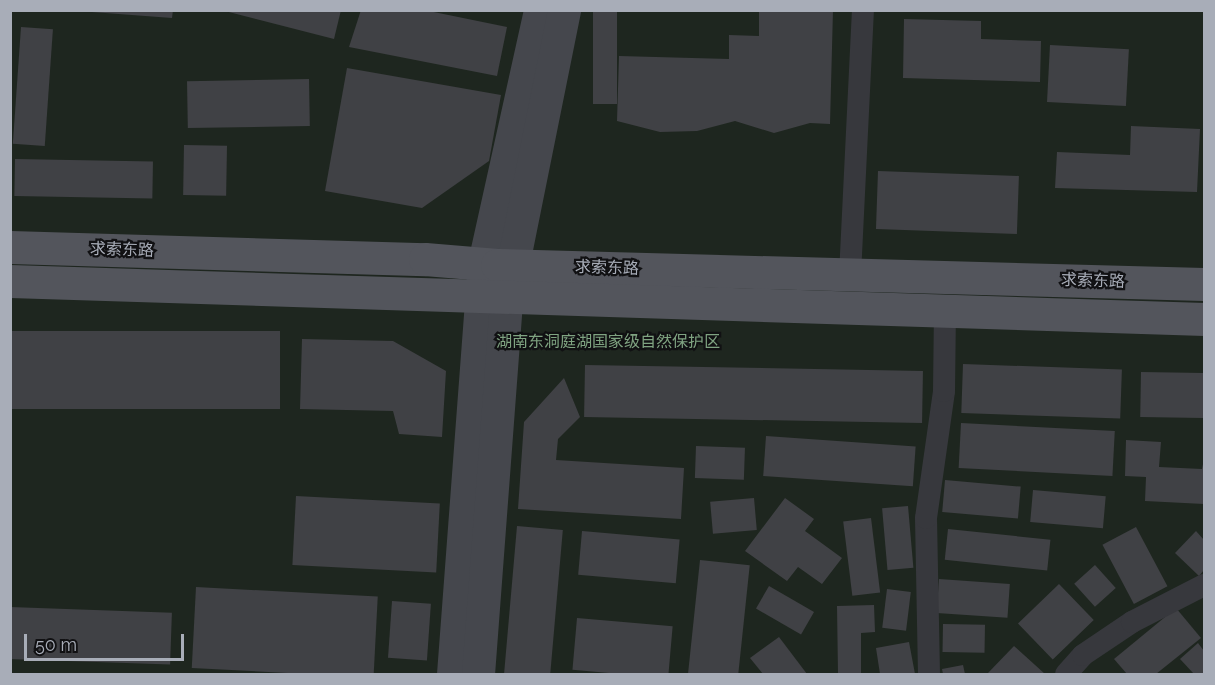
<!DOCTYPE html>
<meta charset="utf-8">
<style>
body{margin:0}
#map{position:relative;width:1215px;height:685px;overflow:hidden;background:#161618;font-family:Raleway,"Noto Sans SC",sans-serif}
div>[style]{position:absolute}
.green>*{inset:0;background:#1e261f;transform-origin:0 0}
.building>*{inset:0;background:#404145;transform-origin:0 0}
.street>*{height:22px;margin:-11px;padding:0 11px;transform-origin:11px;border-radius:11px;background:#37383d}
.secondary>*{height:33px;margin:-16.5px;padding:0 16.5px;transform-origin:16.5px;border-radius:16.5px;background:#45474d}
.primary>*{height:33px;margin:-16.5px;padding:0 16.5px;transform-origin:16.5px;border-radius:16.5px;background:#53555c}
span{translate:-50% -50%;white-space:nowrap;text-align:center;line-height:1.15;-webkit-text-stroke:4.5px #111113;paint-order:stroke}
.street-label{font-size:16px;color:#a8adb8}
.park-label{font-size:16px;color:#7fa381}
.frame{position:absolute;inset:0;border:12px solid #a8adb8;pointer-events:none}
.scale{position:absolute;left:24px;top:634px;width:160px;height:27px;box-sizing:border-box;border:3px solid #a8adb8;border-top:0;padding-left:8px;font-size:18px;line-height:21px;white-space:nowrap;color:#a8adb8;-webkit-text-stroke:4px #111113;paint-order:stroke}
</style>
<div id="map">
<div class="green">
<div style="left:10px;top:11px;width:1194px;height:663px"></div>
</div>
<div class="building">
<div style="clip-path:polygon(65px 10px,173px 10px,172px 18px)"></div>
<div style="clip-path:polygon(221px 10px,341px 10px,334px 39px)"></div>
<div style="clip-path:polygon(361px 10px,424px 10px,507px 27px,497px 76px,349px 47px)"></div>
<div style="left:593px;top:10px;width:24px;height:94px"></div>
<div style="clip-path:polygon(759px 10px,833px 10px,830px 124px,810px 123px,774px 133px,735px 121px,697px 131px,660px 132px,617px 121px,619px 56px,729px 59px,729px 35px,759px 36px)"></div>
<div style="clip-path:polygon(904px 19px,981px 21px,981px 39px,1041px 41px,1040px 82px,903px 78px)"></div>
<div style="left:21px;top:27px;width:32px;height:117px;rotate:4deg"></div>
<div style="left:1050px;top:45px;width:79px;height:57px;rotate:3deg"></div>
<div style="clip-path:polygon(347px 68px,501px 95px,489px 161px,422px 208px,325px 191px)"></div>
<div style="left:309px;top:79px;width:47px;height:122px;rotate:89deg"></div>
<div style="clip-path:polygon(1131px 126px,1200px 129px,1197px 192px,1055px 188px,1057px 152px,1130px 155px)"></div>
<div style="left:184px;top:145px;width:43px;height:50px;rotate:1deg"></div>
<div style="left:15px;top:159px;width:138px;height:37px;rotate:1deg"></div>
<div style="left:878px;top:171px;width:141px;height:58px;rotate:2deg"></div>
<div style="left:10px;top:331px;width:270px;height:78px"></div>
<div style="clip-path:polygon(302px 339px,393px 341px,446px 371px,442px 437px,399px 434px,393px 411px,300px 409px)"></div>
<div style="left:963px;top:364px;width:159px;height:49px;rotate:2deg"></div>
<div style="left:585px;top:365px;width:338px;height:52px;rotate:1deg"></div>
<div style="left:1141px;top:372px;width:63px;height:45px;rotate:1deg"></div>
<div style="clip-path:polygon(564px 378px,580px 417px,558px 439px,556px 460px,684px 468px,681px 519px,518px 509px,524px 422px)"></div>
<div style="left:961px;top:423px;width:154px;height:45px;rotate:3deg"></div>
<div style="left:766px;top:436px;width:150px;height:40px;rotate:4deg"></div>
<div style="clip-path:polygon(1126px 440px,1161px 442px,1159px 467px,1202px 469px,1204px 459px,1204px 504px,1145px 501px,1146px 477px,1125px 476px)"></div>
<div style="left:696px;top:446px;width:49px;height:32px;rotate:2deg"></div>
<div style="left:945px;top:480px;width:76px;height:32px;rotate:5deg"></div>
<div style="left:1033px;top:490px;width:73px;height:32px;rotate:5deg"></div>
<div style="left:296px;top:496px;width:144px;height:69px;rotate:3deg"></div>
<div style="left:754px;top:498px;width:32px;height:44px;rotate:85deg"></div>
<div style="clip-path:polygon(785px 498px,814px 519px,805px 531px,842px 558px,822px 584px,798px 567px,787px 581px,745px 551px)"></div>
<div style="left:908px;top:506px;width:62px;height:26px;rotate:85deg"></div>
<div style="left:871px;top:518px;width:75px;height:28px;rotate:83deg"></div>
<div style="left:517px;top:526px;width:46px;height:148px;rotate:5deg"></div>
<div style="left:1136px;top:527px;width:67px;height:38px;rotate:62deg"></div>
<div style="left:948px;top:529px;width:103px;height:31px;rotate:6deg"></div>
<div style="left:582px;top:531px;width:98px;height:44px;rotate:5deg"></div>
<div style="clip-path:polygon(1196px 531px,1204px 540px,1204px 570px,1199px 576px,1175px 553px)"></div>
<div style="left:700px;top:560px;width:50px;height:115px;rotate:6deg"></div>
<div style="left:1095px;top:565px;width:31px;height:28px;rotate:48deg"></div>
<div style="left:939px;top:579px;width:71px;height:34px;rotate:4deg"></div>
<div style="left:1059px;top:584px;width:50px;height:57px;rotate:46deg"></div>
<div style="left:769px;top:586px;width:52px;height:26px;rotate:30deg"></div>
<div style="left:196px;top:587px;width:182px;height:81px;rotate:3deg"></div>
<div style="left:887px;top:589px;width:24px;height:39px;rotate:7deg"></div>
<div style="left:392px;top:601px;width:39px;height:57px;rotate:4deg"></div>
<div style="clip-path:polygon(874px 605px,875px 632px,861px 633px,861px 674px,838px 674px,837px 606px)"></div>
<div style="left:10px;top:607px;width:162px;height:52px;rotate:2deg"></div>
<div style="clip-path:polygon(1176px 608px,1201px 638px,1156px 674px,1127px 674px,1114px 659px)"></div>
<div style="left:577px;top:618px;width:96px;height:52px;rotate:5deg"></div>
<div style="left:943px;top:624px;width:42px;height:28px;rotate:1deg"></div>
<div style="clip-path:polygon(779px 637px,807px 674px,763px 674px,750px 658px)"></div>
<div style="clip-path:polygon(909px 642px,915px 674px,880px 674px,876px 648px)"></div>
<div style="clip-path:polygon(1198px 643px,1204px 651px,1204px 674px,1194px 674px,1180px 659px)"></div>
<div style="clip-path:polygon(1014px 646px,1045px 674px,987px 674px)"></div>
<div style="clip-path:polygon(963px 665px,965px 674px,943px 674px,942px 669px)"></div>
</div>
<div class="street">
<div style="left:850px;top:275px;width:265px;rotate:-87.2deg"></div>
<div style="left:929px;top:674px;width:156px;rotate:-91.1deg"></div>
<div style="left:926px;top:518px;width:128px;rotate:-81.9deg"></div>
<div style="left:944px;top:391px;width:79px;rotate:-89.3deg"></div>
<div style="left:1066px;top:674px;width:25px;rotate:-48deg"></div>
<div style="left:1083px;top:655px;width:59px;rotate:-34deg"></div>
<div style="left:1132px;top:622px;width:81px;rotate:-27.2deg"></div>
</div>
<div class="secondary">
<div style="left:453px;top:674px;width:412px;rotate:-85.7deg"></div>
<div style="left:484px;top:263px;width:259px;rotate:-77.5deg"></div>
<div style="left:478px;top:674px;width:377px;rotate:-85.7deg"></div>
<div style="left:506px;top:298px;width:294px;rotate:-78.6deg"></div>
</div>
<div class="primary">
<div style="left:10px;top:247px;width:415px;rotate:1.7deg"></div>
<div style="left:425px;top:259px;width:72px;rotate:4.8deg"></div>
<div style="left:497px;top:265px;width:707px;rotate:1.54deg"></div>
<div style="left:10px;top:281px;width:1195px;rotate:1.82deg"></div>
</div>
<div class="street-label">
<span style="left:122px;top:250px;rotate:2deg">求索东路</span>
<span style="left:607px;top:268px;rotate:2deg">求索东路</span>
<span style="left:1093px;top:281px;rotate:2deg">求索东路</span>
</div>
<div class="park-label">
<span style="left:608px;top:342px">湖南东洞庭湖国家级自然保护区</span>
</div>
<div class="frame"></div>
<div class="scale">50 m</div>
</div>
